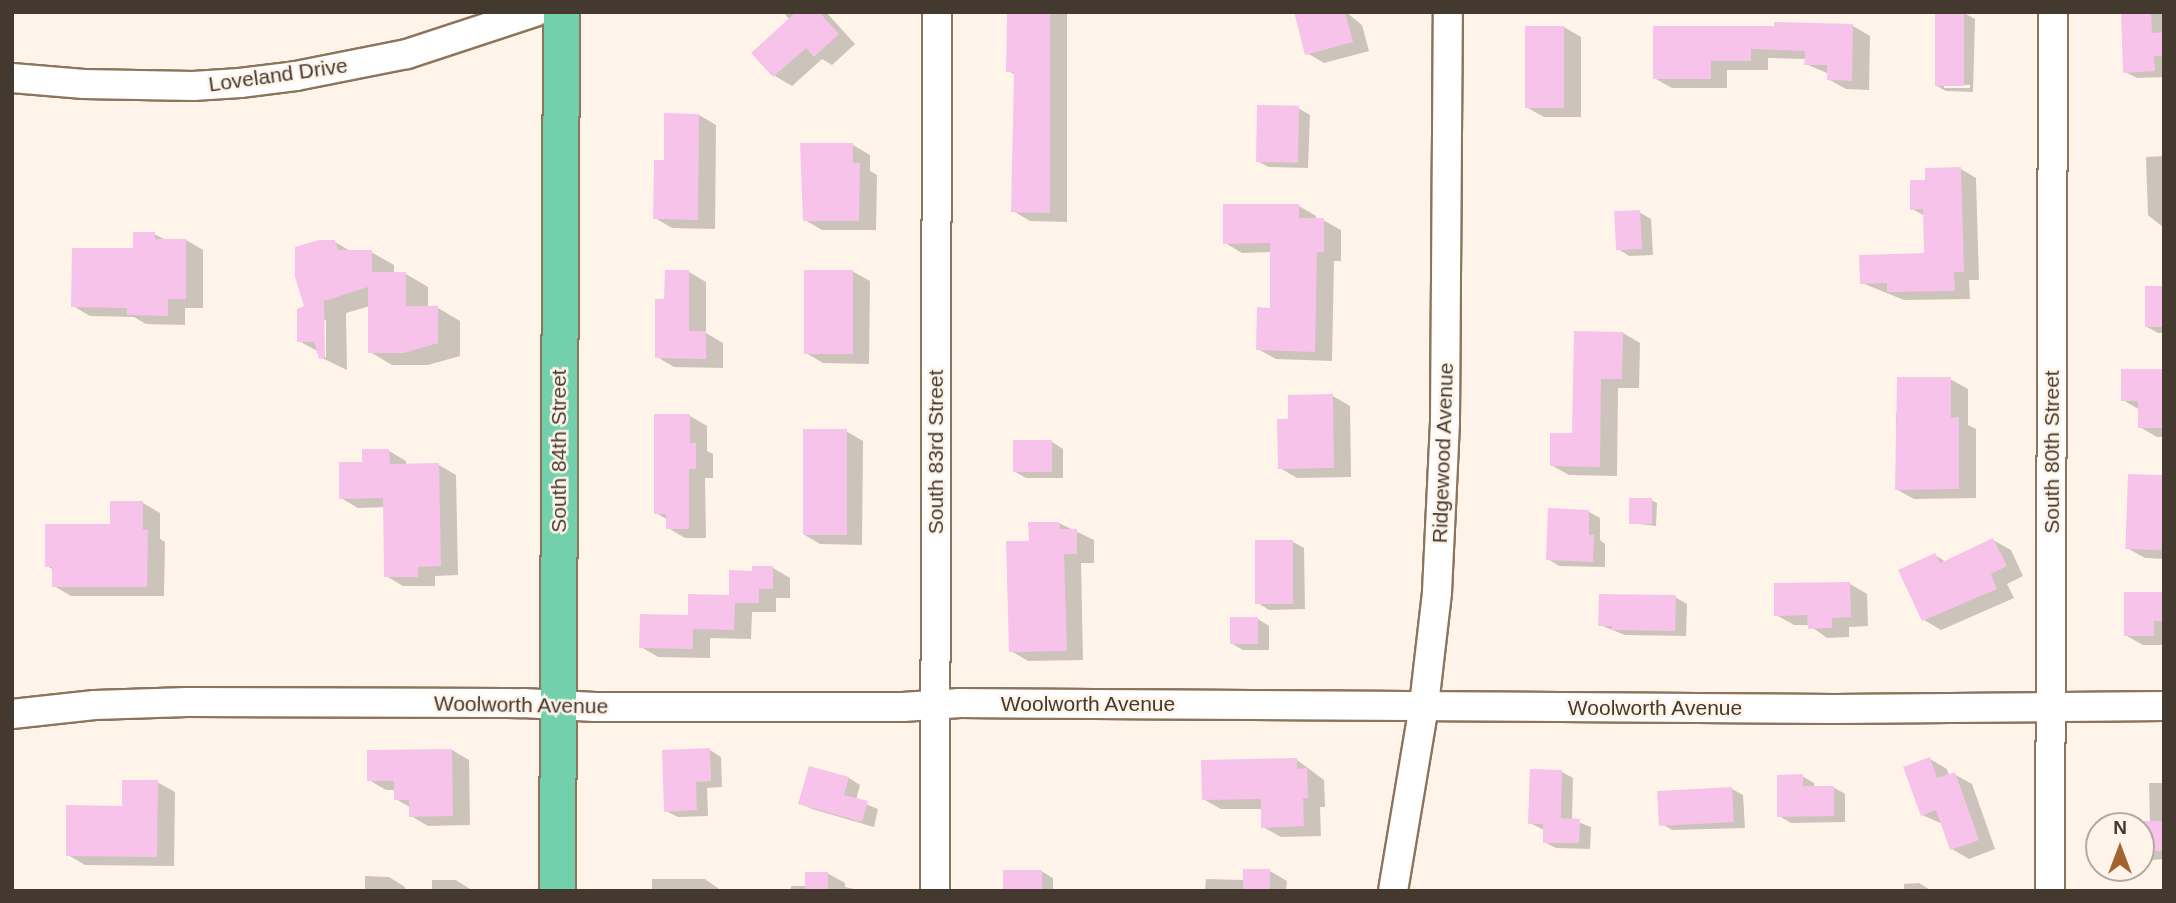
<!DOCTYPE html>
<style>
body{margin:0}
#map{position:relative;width:2176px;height:903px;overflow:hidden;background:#fff4e9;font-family:Arial,sans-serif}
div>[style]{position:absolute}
.shadow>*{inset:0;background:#0003}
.building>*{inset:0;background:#f7c3ea;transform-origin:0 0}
.roads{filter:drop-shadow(2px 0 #8d755d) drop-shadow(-2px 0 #8d755d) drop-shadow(0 2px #8d755d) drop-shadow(0 -2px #8d755d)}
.minor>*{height:28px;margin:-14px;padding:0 14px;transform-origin:14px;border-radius:14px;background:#fff}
.major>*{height:35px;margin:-17.5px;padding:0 17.5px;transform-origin:17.5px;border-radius:17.5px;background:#72d1ac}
span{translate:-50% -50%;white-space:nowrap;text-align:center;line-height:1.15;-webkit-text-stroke:5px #fff4e9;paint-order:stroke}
.street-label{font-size:21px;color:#43392e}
.frame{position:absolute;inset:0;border:14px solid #43392e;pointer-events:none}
.north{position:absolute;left:2085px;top:812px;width:70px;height:70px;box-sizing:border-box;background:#fff4e9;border:2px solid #b4a99e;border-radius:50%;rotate:0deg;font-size:19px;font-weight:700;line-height:28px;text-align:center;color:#43392e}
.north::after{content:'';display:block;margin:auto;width:24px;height:32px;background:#a4622e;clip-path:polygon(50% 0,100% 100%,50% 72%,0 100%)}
</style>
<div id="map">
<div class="shadow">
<div style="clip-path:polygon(783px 12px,826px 12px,855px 44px,832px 65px,822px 59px,792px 86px,775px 76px,754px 53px,790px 20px)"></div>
<div style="clip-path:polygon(1008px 12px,1067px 12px,1067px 222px,1030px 221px,1013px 211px,1016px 75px,1008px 71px)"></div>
<div style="clip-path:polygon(1296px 12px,1346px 12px,1362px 25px,1369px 51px,1324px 63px,1307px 53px)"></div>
<div style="clip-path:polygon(2123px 12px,2162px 13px,2164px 77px,2137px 78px,2125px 72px)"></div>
<div style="clip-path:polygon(evenodd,1964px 13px,1975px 19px,1973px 92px,1946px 91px,1935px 85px,1964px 13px,1944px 84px,1970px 85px,1970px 88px,1944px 88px,1944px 84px)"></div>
<div style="clip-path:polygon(1853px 26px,1870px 36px,1869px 90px,1846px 89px,1828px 79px,1829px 74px,1806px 64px,1806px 59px,1768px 58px,1768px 70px,1727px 70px,1727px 88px,1672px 88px,1654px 78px,1776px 27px)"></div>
<div style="clip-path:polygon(1564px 27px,1581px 37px,1581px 117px,1544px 117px,1526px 107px)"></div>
<div style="clip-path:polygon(1298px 108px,1310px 115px,1308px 168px,1269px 167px,1257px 161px)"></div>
<div style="clip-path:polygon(699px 115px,716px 125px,715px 229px,672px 228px,655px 218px)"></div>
<div style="clip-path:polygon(853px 145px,870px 155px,870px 171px,877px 175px,876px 230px,822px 230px,805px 220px)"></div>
<div style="clip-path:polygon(2164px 156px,2164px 228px,2148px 215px,2146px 157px)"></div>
<div style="clip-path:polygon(1961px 169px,1976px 178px,1979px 280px,1969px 280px,1970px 299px,1904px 300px,1862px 283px,1926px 255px,1925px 216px,1912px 209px)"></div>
<div style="clip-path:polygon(1299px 206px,1316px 216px,1316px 220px,1323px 220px,1341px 230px,1341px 261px,1334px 261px,1332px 361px,1276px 359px,1258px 349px,1272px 309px,1271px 252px,1242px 253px,1225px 243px)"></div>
<div style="clip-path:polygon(1639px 212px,1651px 219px,1653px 255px,1629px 256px,1618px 249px)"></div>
<div style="clip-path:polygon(154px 234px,166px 240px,186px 240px,203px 250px,203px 308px,185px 308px,185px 325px,146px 324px,134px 317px,90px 316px,73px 306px)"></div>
<div style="clip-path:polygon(evenodd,335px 242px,352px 252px,371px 252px,394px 265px,394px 274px,406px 274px,428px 287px,428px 308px,438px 308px,460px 321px,460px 356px,428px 365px,392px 365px,370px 352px,370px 306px,346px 313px,347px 370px,320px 357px,319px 352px,299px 341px,306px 308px,335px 242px,323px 320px,326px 320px,326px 357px,323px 357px,323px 320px)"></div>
<div style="clip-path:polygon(852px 271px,870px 281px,869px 364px,823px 363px,806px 353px)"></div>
<div style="clip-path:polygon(689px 272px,706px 282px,706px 333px,723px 343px,723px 368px,674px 367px,657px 357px,666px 301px)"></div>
<div style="clip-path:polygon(2164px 288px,2164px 333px,2158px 333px,2147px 327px)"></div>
<div style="clip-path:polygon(1623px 333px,1640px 343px,1639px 388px,1618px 388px,1617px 476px,1569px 475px,1551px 465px,1574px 435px)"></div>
<div style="clip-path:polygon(2164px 370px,2164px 437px,2157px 437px,2140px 427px,2140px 410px,2123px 400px)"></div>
<div style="clip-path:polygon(1950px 379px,1968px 389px,1968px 425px,1976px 429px,1976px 498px,1914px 499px,1896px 489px,1896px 414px)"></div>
<div style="clip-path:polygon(1333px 396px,1350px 406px,1351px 477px,1297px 478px,1280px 468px,1290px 421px)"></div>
<div style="clip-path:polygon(690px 416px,707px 426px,707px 451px,713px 454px,713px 478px,705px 478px,706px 538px,685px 538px,668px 528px,668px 520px,656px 513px)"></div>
<div style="clip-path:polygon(846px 431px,863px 441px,862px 545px,820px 544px,803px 534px)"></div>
<div style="clip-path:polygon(1052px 442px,1063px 449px,1063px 478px,1026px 478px,1014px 471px)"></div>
<div style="clip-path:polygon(389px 451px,406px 461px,406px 465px,439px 465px,456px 475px,458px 575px,435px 576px,435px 586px,403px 586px,386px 576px,385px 507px,358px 508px,341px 498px)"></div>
<div style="clip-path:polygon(2164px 477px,2164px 559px,2145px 558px,2127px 548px)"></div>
<div style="clip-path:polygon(1651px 500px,1657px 503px,1656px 526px,1630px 523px)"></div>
<div style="clip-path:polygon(143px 503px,160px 513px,160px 539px,165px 542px,164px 596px,71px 596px,54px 586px,54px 570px,47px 566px)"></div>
<div style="clip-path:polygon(1589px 512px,1600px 518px,1600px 540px,1605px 544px,1605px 567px,1559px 566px,1548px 559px)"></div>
<div style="clip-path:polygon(1059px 523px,1094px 540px,1094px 563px,1081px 563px,1083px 660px,1028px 661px,1011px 651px,1030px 543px)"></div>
<div style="clip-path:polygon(1993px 540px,2011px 550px,2023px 576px,2007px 584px,2014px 598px,1941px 630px,1924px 620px,1935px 555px,1946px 562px)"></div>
<div style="clip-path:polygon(1293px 542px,1304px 548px,1305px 609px,1269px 610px,1258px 603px)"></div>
<div style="clip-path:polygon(773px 568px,790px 578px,790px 598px,776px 598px,776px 612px,752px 612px,751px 639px,710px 638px,710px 658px,658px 657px,641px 647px,730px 597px,753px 573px)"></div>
<div style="clip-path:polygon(1850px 584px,1867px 594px,1868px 626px,1849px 627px,1849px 637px,1827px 638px,1809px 625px,1794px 625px,1776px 615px)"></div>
<div style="clip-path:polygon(2164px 594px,2164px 645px,2143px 645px,2125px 635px)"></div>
<div style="clip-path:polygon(1675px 597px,1687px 604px,1686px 636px,1625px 635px,1600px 625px)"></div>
<div style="clip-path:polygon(1258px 619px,1269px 626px,1269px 650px,1243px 650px,1231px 643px)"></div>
<div style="clip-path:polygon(452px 750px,469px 760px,470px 825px,428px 826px,411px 816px,411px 808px,396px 799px,396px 790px,386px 790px,369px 780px)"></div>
<div style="clip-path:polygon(710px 750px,721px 757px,722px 787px,707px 788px,708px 816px,678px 817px,666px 811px)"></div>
<div style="clip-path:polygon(1930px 759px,1947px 769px,1949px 776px,1954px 774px,1972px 784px,1995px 849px,1969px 859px,1952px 849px,1943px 824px,1922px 815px)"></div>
<div style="clip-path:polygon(1297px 760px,1324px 780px,1325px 807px,1320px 807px,1321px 836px,1281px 837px,1263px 827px,1263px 809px,1221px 809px,1203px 799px)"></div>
<div style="clip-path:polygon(810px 768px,849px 778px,860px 785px,856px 800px,878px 809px,874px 827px,812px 809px,800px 803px)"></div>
<div style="clip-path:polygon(1562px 772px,1573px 778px,1572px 820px,1591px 827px,1590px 849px,1556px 848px,1544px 842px,1544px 830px,1530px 823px)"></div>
<div style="clip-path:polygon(1802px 776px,1814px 783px,1814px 788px,1833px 787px,1845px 794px,1845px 822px,1791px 823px,1779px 816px)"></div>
<div style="clip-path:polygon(157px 782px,175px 792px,174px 866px,85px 865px,68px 855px)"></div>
<div style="clip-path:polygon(2149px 783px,2164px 783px,2164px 859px,2153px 860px,2141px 853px,2141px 826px,2135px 826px,2135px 823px,2150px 823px)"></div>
<div style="clip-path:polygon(1732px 789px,1743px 795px,1745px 828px,1672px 830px,1660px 823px)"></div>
<div style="clip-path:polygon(1041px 871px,1053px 878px,1053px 891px,1005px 891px)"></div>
<div style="clip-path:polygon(1270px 871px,1287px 881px,1286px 891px,1205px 891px,1206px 879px,1244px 880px)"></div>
<div style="clip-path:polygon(827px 873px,845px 883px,845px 887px,864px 891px,791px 891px,791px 886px,807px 886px)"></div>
<div style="clip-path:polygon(365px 876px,389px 877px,405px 887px,405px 891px,365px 891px)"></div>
<div style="clip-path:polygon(652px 879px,705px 879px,722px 891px,652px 891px)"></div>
<div style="clip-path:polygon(432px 880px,456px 880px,473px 891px,432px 891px)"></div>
<div style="clip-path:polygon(1919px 883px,1932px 891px,1904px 891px,1904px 884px)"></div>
</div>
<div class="building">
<div style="clip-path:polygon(796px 12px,819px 12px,839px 34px,814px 57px,806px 48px,773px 77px,751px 53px)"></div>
<div style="clip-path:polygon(1007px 12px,1050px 12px,1050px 213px,1011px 212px,1014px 72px,1006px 72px)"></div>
<div style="clip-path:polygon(1294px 12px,1345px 12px,1353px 42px,1305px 55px)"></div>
<div style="left:1935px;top:12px;width:29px;height:74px"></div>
<div style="clip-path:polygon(2121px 12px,2151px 12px,2152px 33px,2164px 32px,2164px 56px,2154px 56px,2155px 71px,2123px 73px)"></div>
<div style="clip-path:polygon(1774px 22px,1853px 24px,1852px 81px,1827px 80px,1827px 65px,1804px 65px,1805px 51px,1751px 49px,1751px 61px,1711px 61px,1711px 79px,1653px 79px,1653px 26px,1774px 26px)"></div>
<div style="left:1525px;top:26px;width:39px;height:82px"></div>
<div style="left:1257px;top:105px;width:42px;height:57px;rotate:1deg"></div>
<div style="clip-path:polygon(664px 113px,699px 114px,698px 220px,653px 219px,654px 160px,664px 160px)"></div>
<div style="clip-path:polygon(800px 143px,853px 143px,853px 163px,860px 163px,859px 221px,803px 221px)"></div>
<div style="clip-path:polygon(1961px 167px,1964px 272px,1954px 272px,1955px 291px,1887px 292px,1887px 283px,1860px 284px,1859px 255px,1924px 253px,1923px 209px,1910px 210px,1910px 180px,1925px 180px,1925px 168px)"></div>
<div style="clip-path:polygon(1223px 204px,1299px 204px,1299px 218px,1324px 218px,1324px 252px,1317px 252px,1315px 352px,1256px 350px,1257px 307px,1270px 308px,1270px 243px,1223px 244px)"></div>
<div style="left:1640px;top:210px;width:39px;height:26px;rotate:87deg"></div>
<div style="clip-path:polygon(133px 232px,155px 232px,155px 239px,186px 239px,186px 299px,168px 299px,168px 316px,127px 315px,127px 308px,71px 307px,72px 248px,133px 248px)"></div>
<div style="clip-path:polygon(319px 240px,335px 240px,338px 250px,372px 250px,372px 272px,406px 272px,406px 306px,438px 306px,438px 343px,404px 353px,368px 353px,368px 287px,324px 301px,325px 358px,319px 359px,314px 342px,297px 342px,297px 309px,304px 306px,295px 277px,295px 247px)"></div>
<div style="clip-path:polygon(665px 270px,689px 270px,689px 331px,706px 331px,706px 359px,655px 358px,655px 299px,664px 299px)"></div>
<div style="left:804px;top:270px;width:49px;height:84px"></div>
<div style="left:2164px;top:286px;width:41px;height:19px;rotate:90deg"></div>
<div style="clip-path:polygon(1574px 331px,1623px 332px,1622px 379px,1601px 379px,1600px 467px,1550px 466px,1550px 433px,1572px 433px)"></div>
<div style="clip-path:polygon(2121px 369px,2164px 369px,2164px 428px,2138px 428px,2138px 401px,2121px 401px)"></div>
<div style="clip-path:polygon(1897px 377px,1951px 377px,1951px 418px,1959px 417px,1959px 489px,1895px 490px)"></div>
<div style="clip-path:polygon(1333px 394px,1334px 468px,1278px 469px,1277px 419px,1288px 419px,1288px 395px)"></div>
<div style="clip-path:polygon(654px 414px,690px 414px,690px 443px,696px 443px,696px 469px,689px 469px,689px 529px,666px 529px,666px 514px,654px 514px)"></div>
<div style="left:803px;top:429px;width:44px;height:106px"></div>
<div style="left:1013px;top:440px;width:39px;height:32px"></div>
<div style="clip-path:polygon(362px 449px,389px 449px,390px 464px,439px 463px,441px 566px,418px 567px,418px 577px,384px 577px,383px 498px,339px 499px,339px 462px,362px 462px)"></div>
<div style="left:2128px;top:474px;width:36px;height:75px;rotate:2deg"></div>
<div style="left:1629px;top:498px;width:23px;height:26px"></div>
<div style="clip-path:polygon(110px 501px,143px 501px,143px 530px,148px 530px,147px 587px,52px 587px,52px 567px,45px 567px,45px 524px,110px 524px)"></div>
<div style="clip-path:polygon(1548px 508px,1589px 510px,1589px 535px,1594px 535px,1593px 562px,1546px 560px)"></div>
<div style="clip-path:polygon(1028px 522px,1059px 522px,1060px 529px,1077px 529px,1077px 554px,1064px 554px,1067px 651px,1009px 652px,1006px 541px,1029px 541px)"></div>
<div style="clip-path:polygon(1993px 538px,2007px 566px,1991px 574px,1997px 589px,1922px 621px,1898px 570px,1935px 553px,1940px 563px)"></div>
<div style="left:1255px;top:540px;width:38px;height:64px"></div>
<div style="clip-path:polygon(752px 566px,773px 566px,773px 589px,759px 589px,759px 603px,735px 603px,734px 630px,693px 629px,693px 649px,639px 648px,640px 614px,688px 615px,688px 594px,729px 595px,729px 570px,752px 571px)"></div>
<div style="clip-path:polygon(1850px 582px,1851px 617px,1832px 618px,1832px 628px,1808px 629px,1807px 615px,1774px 616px,1774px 583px)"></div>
<div style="clip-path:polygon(2124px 592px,2164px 592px,2164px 621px,2154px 621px,2154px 636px,2124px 636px)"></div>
<div style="clip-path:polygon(1599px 594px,1676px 595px,1675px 631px,1612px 630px,1612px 626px,1598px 626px)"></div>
<div style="left:1230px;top:617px;width:28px;height:27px"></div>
<div style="clip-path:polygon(710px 748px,711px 781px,696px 782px,697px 810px,664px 812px,662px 750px)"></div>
<div style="clip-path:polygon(452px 749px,453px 816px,409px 817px,409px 800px,394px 800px,394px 781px,367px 781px,367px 750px)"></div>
<div style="clip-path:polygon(1930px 757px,1937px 778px,1955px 772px,1979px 840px,1950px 850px,1936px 810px,1921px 816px,1903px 767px)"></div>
<div style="clip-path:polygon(1297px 758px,1297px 769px,1307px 768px,1308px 798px,1303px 798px,1304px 826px,1261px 828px,1261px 799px,1202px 800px,1201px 760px)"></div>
<div style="clip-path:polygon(809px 766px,849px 777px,844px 795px,868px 801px,862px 822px,798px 804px)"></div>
<div style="clip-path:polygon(1530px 769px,1562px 770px,1561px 818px,1580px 819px,1579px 843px,1543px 843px,1543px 824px,1528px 824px)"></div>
<div style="clip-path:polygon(1803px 774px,1803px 786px,1834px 786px,1834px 816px,1777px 817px,1777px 775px)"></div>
<div style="clip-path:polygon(122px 780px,158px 780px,157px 857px,66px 856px,66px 805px,122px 806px)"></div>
<div style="left:1732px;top:787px;width:35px;height:75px;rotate:87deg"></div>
<div style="left:2141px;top:821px;width:23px;height:30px"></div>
<div style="left:1243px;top:869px;width:27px;height:22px"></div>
<div style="left:1003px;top:870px;width:39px;height:21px"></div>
<div style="left:805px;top:872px;width:23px;height:19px"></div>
</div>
<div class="roads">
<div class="minor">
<div style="left:12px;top:78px;width:72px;rotate:4.8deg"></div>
<div style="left:84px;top:84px;width:109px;rotate:1.1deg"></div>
<div style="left:193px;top:86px;width:47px;rotate:-3.7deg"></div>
<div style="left:240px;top:83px;width:56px;rotate:-7.1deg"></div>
<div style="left:296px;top:76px;width:113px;rotate:-11.2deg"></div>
<div style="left:407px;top:54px;width:135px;rotate:-18.2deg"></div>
<div style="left:12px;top:714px;width:83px;rotate:-6.2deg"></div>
<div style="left:95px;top:705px;width:92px;rotate:-1.9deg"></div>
<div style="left:187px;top:702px;width:336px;rotate:0.2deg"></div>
<div style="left:523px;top:703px;width:72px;rotate:3.2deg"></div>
<div style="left:595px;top:707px;width:308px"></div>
<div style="left:903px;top:707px;width:57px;rotate:-4deg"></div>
<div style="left:960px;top:703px;width:874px;rotate:0.39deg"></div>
<div style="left:1834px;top:709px;width:330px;rotate:-0.5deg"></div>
<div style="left:935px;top:891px;width:879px;rotate:-89.87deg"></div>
<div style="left:1393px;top:891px;width:189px;rotate:-80.5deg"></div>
<div style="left:1424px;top:705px;width:114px;rotate:-83.4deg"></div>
<div style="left:1437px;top:592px;width:171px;rotate:-87.3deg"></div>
<div style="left:1445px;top:421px;width:409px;rotate:-89.6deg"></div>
<div style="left:2050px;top:891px;width:879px;rotate:-89.8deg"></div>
</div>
<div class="major">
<div style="left:557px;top:891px;width:879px;rotate:-89.74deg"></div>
</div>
</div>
<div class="street-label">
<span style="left:278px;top:75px;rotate:-8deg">Loveland Drive</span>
<span style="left:559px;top:451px;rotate:-90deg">South 84th Street</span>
<span style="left:936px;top:452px;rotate:-90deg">South 83rd Street</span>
<span style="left:2052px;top:452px;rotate:-90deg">South 80th Street</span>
<span style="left:1443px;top:453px;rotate:-88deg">Ridgewood Avenue</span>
<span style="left:1088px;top:704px">Woolworth Avenue</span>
<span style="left:521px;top:705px;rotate:1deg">Woolworth Avenue</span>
<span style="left:1655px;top:708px">Woolworth Avenue</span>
</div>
<div class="frame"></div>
<div class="north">N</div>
</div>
